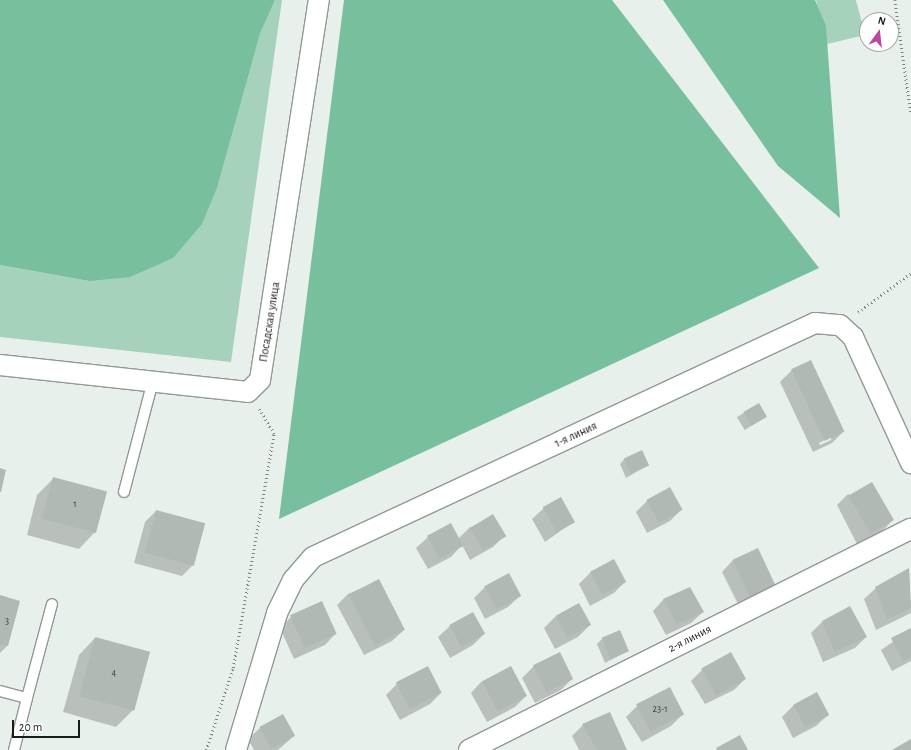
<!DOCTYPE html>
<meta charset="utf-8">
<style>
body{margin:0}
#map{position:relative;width:911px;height:750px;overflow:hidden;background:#e8f0eb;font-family:"Alegreya Sans",sans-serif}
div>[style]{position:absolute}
.green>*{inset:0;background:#a6d1bb}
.forest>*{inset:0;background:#77bf9d}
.shadow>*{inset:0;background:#0003;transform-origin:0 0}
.building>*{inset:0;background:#b1b9b5;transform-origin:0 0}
.path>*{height:2.5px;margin-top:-1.25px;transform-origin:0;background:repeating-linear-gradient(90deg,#7f8581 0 1px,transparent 0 4px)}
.roads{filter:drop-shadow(1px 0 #929995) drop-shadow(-1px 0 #929995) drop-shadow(0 1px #929995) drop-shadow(0 -1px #929995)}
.service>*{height:10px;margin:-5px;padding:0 5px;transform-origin:5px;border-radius:5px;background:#fff}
.minor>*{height:20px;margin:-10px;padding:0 10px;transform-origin:10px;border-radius:10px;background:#fff}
span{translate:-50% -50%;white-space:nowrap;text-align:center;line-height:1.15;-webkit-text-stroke:3.5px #fff;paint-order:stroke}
.number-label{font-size:10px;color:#3e4240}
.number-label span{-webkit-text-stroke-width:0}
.street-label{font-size:12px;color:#181b19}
.north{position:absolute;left:859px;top:12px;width:40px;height:40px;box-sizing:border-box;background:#fff;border:1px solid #a3a4a3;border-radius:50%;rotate:15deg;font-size:11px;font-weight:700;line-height:16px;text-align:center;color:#181b19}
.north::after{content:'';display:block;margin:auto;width:14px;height:18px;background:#bd489f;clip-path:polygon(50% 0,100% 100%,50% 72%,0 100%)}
.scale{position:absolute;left:12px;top:720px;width:68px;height:18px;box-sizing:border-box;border:2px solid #181b19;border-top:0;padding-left:5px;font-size:12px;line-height:14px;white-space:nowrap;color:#181b19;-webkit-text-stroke:3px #fff;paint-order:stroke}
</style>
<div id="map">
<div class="green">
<div style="clip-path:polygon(275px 0,282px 0,231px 362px,0 337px,0 265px,89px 281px,218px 185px,260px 34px)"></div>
<div style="clip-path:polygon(816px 0,856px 0,865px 35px,827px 44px)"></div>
</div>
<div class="forest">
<div style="clip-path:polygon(0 0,275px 0,260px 34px,218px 185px,202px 224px,173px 258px,130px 277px,89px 281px,0 265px)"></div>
<div style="clip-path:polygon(344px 0,612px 0,819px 268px,279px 519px)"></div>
<div style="clip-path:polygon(663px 0,815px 0,826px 26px,840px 218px,778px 166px)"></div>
</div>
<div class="shadow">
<div style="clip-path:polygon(evenodd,792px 370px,843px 432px,832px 443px,813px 452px,780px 382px,792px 370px,831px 437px,831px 440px,820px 445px,819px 443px,831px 437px)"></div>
<div style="left:758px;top:404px;width:15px;height:25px;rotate:58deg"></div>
<div style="clip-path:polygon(625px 458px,648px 465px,626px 478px,620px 464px)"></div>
<div style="clip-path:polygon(54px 478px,95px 532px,79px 549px,27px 535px,37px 495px)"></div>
<div style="clip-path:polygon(848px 494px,893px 520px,882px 531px,857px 544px,837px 505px)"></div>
<div style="clip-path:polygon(647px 501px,681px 510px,670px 521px,647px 533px,636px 512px)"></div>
<div style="clip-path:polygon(544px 508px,573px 522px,545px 542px,532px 519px)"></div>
<div style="clip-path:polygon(156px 511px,204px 524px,193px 565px,182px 576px,134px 563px,145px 522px)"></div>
<div style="clip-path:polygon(470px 527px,504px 536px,493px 547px,470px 560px,462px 545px,451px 557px,428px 569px,416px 548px,428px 537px,458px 539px)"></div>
<div style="clip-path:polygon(613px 560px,625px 582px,614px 593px,590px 606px,579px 584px,590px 573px)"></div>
<div style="clip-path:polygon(733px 560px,775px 586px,740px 608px,722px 572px)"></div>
<div style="clip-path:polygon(909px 570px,911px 613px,876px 630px,864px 599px,876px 588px)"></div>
<div style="clip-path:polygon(379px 581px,404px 630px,392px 641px,364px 655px,337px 605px,348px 594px)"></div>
<div style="clip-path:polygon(485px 587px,520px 596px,508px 607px,485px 619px,474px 598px)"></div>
<div style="clip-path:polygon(0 596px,7px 646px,0 653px)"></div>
<div style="clip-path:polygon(664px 599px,703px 612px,691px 623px,666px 635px,653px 611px)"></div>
<div style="clip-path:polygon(578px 604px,590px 625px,578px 637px,555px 649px,544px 628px,555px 617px)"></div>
<div style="clip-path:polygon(291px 617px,336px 633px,325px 645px,294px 659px,280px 628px)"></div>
<div style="clip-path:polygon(822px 622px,866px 637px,855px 648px,823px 662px,811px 633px)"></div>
<div style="clip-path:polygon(450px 626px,484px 634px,473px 645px,450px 658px,438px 637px)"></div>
<div style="clip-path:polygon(911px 629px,911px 661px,892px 671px,881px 650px)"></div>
<div style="clip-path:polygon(95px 638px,133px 710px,116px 727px,63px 712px,79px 655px)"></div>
<div style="clip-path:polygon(602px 639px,628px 651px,605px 663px,597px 644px)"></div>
<div style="clip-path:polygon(559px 654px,572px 679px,561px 690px,535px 703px,522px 678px,533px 667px)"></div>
<div style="clip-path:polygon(731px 654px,745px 679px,734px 690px,705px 704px,691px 681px,702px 670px)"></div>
<div style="clip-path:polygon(482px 681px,526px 696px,515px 707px,487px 722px,471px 693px)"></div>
<div style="clip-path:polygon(397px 684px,441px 693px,430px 704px,400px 720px,386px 695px)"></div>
<div style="clip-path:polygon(669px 689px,682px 715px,671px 726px,642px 742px,626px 717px,637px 706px)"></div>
<div style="clip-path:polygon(816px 694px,828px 715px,816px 726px,793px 738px,782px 717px,793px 706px)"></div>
<div style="clip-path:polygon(583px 725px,626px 750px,579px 750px,572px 736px)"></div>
<div style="clip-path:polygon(260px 728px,294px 736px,278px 750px,254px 750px,248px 739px)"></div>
</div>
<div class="building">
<div style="left:811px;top:360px;width:79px;height:22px;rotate:65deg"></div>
<div style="left:759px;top:403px;width:16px;height:18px;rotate:60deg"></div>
<div style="left:642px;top:450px;width:17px;height:20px;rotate:65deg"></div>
<div style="clip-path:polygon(0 468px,6px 470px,1px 492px,0 492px)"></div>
<div style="left:53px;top:477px;width:56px;height:43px;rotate:15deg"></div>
<div style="left:872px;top:482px;width:44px;height:27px;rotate:60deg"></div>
<div style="left:670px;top:487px;width:26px;height:27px;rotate:61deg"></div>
<div style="left:561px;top:497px;width:29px;height:21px;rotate:61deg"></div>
<div style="left:156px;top:510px;width:51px;height:44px;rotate:15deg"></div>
<div style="left:493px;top:514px;width:26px;height:27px;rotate:59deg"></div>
<div style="left:451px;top:523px;width:26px;height:27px;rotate:62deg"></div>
<div style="left:758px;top:548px;width:42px;height:28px;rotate:65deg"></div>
<div style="left:614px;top:559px;width:26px;height:27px;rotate:62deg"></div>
<div style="clip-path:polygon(909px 568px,911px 608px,887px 619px,875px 587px)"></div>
<div style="left:509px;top:573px;width:26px;height:28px;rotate:62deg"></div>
<div style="left:379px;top:579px;width:57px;height:34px;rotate:63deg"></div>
<div style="clip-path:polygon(690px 587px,704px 612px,677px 624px,663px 599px)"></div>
<div style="clip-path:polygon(0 595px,20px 601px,8px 646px,0 644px)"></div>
<div style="left:322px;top:601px;width:36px;height:35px;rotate:66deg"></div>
<div style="left:579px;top:603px;width:25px;height:27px;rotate:61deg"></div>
<div style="clip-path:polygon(850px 606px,867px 637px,835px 652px,822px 621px)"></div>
<div style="left:473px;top:612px;width:25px;height:27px;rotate:61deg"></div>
<div style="clip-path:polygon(911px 628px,911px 657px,903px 661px,891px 638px)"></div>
<div style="left:620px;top:630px;width:23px;height:20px;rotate:67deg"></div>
<div style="left:95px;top:637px;width:57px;height:61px;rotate:15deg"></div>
<div style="left:560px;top:652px;width:30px;height:30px;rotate:64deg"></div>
<div style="left:731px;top:652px;width:31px;height:34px;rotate:61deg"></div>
<div style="left:428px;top:666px;width:30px;height:36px;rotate:63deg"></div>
<div style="left:511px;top:666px;width:34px;height:33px;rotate:62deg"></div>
<div style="left:670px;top:687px;width:31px;height:38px;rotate:63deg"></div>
<div style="left:817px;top:692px;width:26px;height:27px;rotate:62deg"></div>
<div style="clip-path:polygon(610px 712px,627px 750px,597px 750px,582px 724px)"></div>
<div style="left:283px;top:714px;width:25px;height:27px;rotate:61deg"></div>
<div style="clip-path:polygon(740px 735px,748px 750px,717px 750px,716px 748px)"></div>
<div style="clip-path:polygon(911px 739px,911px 750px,892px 750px)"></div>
</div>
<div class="path">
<div style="left:895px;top:0;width:115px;rotate:82deg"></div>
<div style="left:858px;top:312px;width:66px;rotate:-36.3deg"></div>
<div style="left:206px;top:750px;width:86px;rotate:-71.8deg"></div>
<div style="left:233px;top:668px;width:238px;rotate:-80.1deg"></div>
<div style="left:274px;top:434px;width:29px;rotate:-121deg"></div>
</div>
<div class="roads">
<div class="service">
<div style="left:124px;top:492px;width:115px;rotate:-75.4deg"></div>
<div style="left:0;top:691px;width:28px;rotate:15deg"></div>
<div style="left:27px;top:698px;width:54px;rotate:104deg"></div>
<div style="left:27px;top:698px;width:97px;rotate:-75.1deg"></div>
</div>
<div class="minor">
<div style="left:0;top:365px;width:249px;rotate:6.2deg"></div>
<div style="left:248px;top:392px;width:17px;rotate:-45deg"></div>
<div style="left:260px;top:380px;width:385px;rotate:-81.2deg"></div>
<div style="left:236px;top:750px;width:143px;rotate:-73.3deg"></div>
<div style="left:277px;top:613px;width:37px;rotate:-64deg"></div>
<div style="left:293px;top:580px;width:30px;rotate:-49deg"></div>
<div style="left:313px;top:557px;width:554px;rotate:-24.99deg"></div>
<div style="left:815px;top:323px;width:25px;rotate:5deg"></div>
<div style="left:840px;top:325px;width:18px;rotate:43deg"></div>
<div style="left:853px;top:337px;width:139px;rotate:65.3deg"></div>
<div style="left:469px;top:750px;width:494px;rotate:-26.6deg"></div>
</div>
</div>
<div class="number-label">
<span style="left:75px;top:505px">1</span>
<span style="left:7px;top:622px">3</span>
<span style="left:114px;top:674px">4</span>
<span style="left:660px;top:710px">23-1</span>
</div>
<div class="street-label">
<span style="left:270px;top:322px;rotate:-81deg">Посадская улица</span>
<span style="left:576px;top:435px;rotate:-25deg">1-я линия</span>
<span style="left:690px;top:639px;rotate:-27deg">2-я линия</span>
</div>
<div class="north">N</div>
<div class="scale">20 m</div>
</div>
